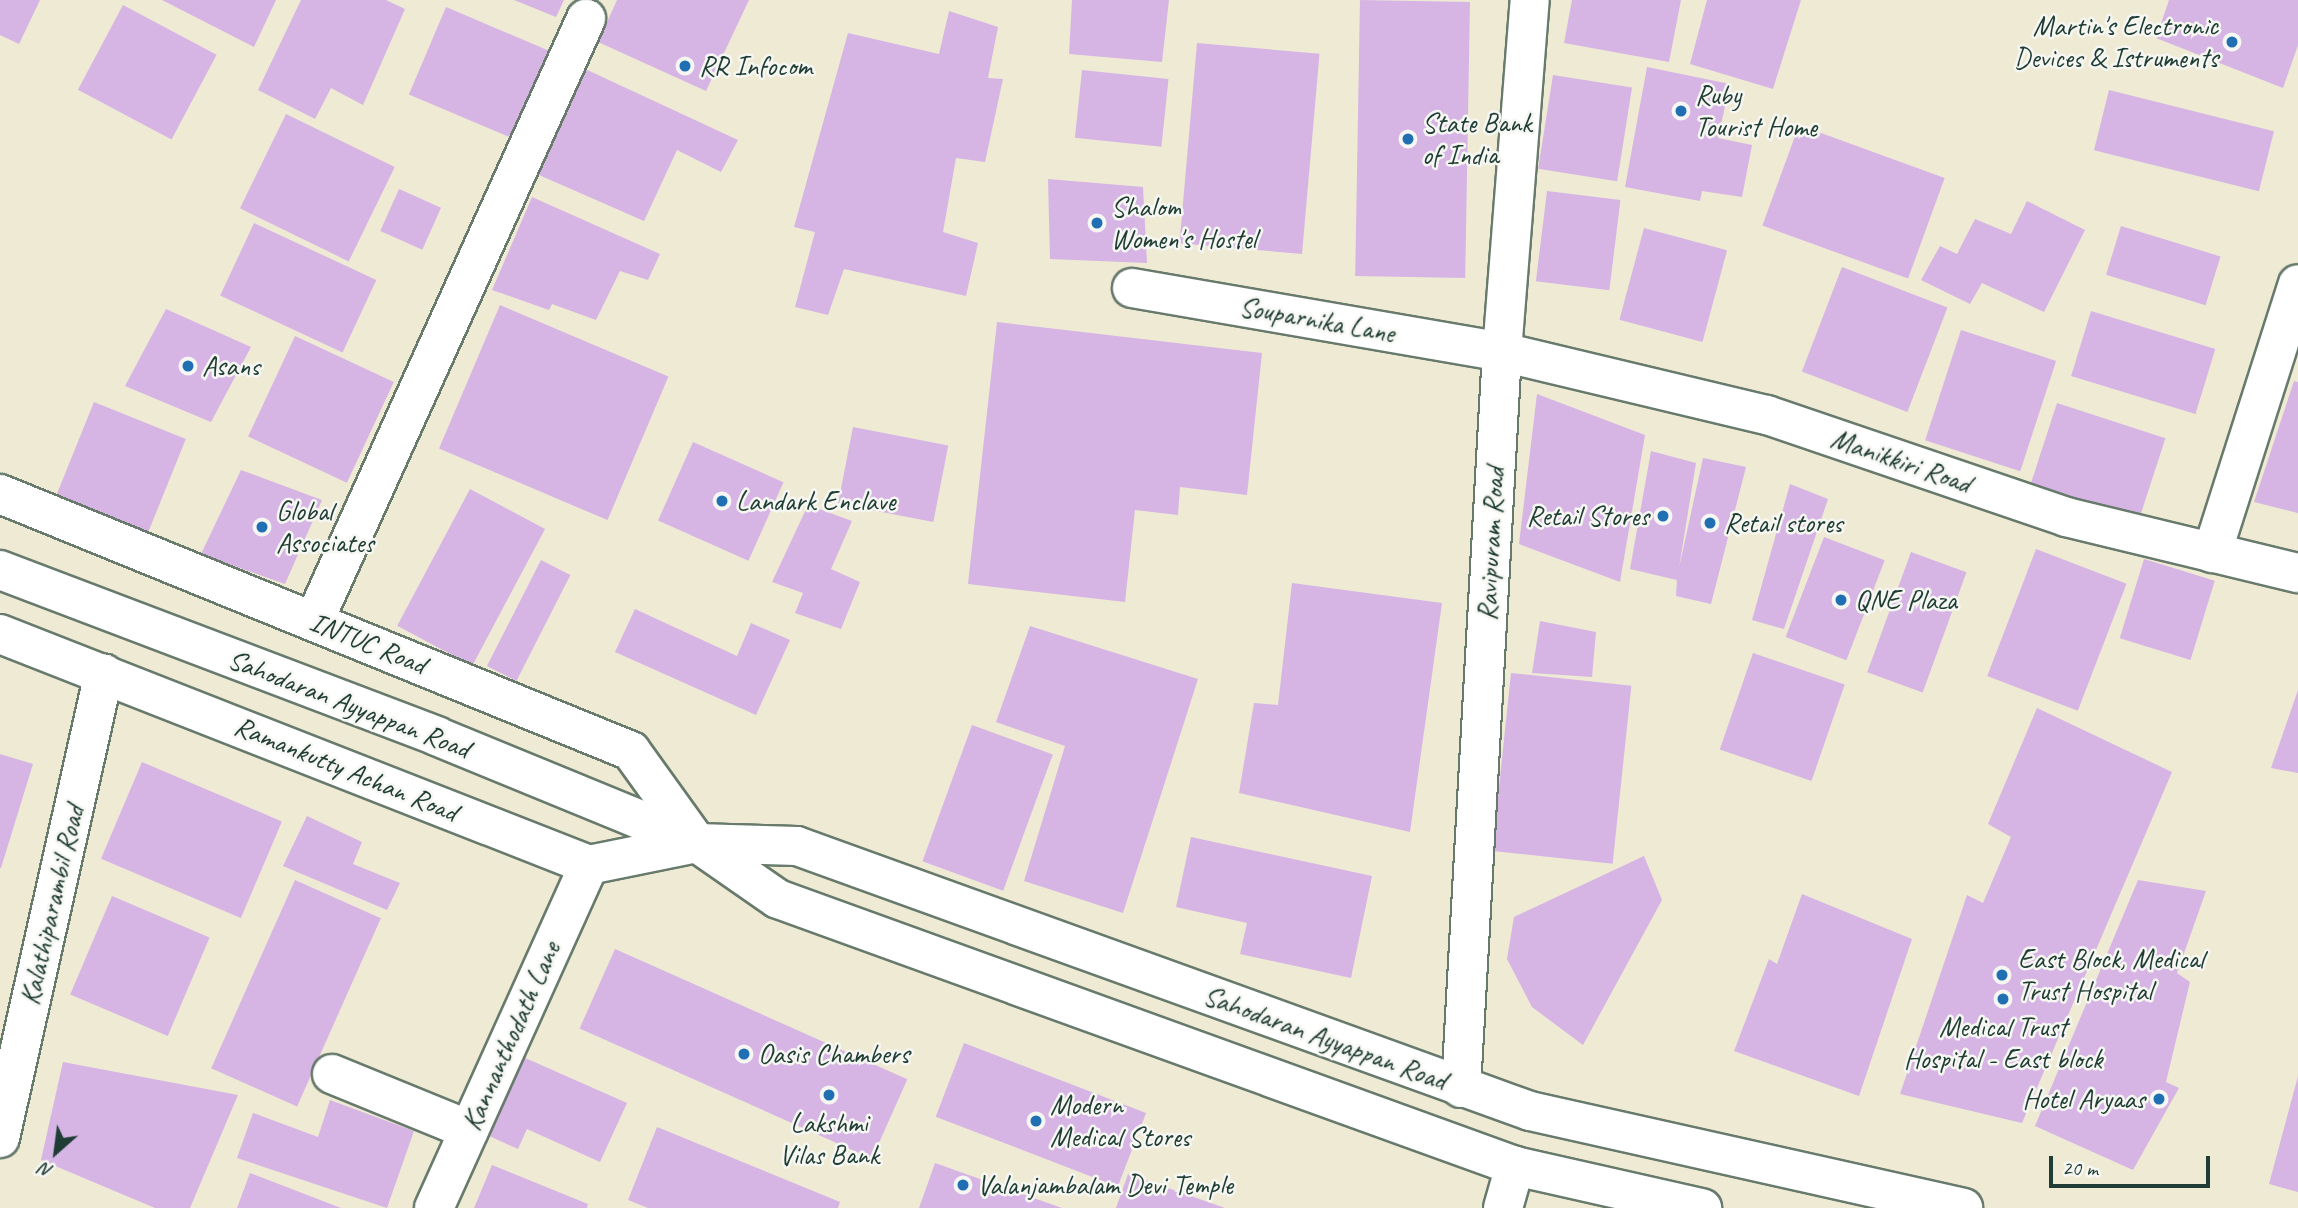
<!DOCTYPE html>
<style>
body{margin:0}
#map{position:relative;width:2298px;height:1208px;overflow:hidden;background:#eeead4;font-family:Caveat,sans-serif}
div>[style]{position:absolute}
.building>*{inset:0;background:#d6b5e5;transform-origin:0 0}
.roads{filter:drop-shadow(2px 0 #677a6c) drop-shadow(-2px 0 #677a6c) drop-shadow(0 2px #677a6c) drop-shadow(0 -2px #677a6c)}
.minor>*{height:38px;margin:-19px;padding:0 19px;transform-origin:19px;border-radius:19px;background:#fff}
.major>*{height:38px;margin:-19px;padding:0 19px;transform-origin:19px;border-radius:19px;background:#fff}
.dots>*{width:19px;height:19px;translate:-50% -50%;box-sizing:border-box;border:4px solid #f6f6f2;border-radius:50%}
span{translate:-50% -50%;white-space:nowrap;text-align:center;line-height:1.15;-webkit-text-stroke:5px #f6f6f2;paint-order:stroke}
.poi-label{font-size:28px;color:#1f3d34}
.right{translate:-100% -50%;text-align:right}
.left{translate:0 -50%;text-align:left}
.street-label{font-size:28px;color:#1f3d34}
.north{position:absolute;left:21px;top:1117px;width:70px;height:70px;-webkit-text-stroke:5px #f6f6f2;paint-order:stroke;rotate:208deg;font-size:19px;font-weight:700;line-height:28px;text-align:center;color:#1f3d34}
.north::after{content:'';display:block;margin:auto;width:24px;height:32px;background:#1f3d34;clip-path:polygon(50% 0,100% 100%,50% 72%,0 100%)}
.scale{position:absolute;left:2049px;top:1156px;width:161px;height:32px;box-sizing:border-box;border:4px solid #1f3d34;border-top:0;padding-left:9px;font-size:21px;line-height:24px;white-space:nowrap;color:#1f3d34;-webkit-text-stroke:5px #f6f6f2;paint-order:stroke}
</style>
<div id="map">
<div class="building">
<div style="clip-path:polygon(0 0,40px 0,19px 44px,0 35px)"></div>
<div style="clip-path:polygon(162px 0,276px 0,254px 47px)"></div>
<div style="clip-path:polygon(301px 0,386px 0,405px 9px,363px 105px,331px 88px,315px 119px,258px 90px)"></div>
<div style="clip-path:polygon(514px 0,564px 0,556px 17px)"></div>
<div style="clip-path:polygon(617px 0,749px 0,706px 91px,598px 42px)"></div>
<div style="clip-path:polygon(1072px 0,1169px 0,1162px 62px,1069px 54px)"></div>
<div style="left:1360px;top:0;width:110px;height:276px;rotate:1deg"></div>
<div style="clip-path:polygon(1572px 0,1681px 0,1669px 62px,1564px 43px)"></div>
<div style="clip-path:polygon(1707px 0,1801px 0,1773px 89px,1690px 64px)"></div>
<div style="clip-path:polygon(2169px 0,2298px 0,2298px 45px,2283px 88px,2156px 38px)"></div>
<div style="left:123px;top:5px;width:106px;height:96px;rotate:28deg"></div>
<div style="left:446px;top:7px;width:113px;height:95px;rotate:23deg"></div>
<div style="clip-path:polygon(949px 11px,998px 27px,988px 78px,1003px 79px,985px 162px,956px 158px,943px 232px,978px 243px,966px 296px,844px 269px,828px 315px,795px 307px,815px 232px,794px 227px,848px 33px,939px 54px)"></div>
<div style="left:1197px;top:43px;width:123px;height:201px;rotate:5deg"></div>
<div style="clip-path:polygon(1647px 67px,1730px 84px,1718px 138px,1752px 145px,1742px 197px,1702px 191px,1700px 201px,1625px 187px)"></div>
<div style="clip-path:polygon(583px 68px,738px 140px,721px 172px,677px 150px,644px 221px,539px 175px)"></div>
<div style="left:1082px;top:70px;width:87px;height:68px;rotate:6deg"></div>
<div style="left:1553px;top:75px;width:80px;height:95px;rotate:9deg"></div>
<div style="left:2109px;top:90px;width:170px;height:62px;rotate:14deg"></div>
<div style="left:286px;top:114px;width:121px;height:105px;rotate:26deg"></div>
<div style="left:1799px;top:125px;width:155px;height:107px;rotate:20deg"></div>
<div style="clip-path:polygon(1048px 179px,1143px 187px,1147px 263px,1050px 259px)"></div>
<div style="left:399px;top:189px;width:46px;height:46px;rotate:24deg"></div>
<div style="left:1547px;top:191px;width:74px;height:91px;rotate:7deg"></div>
<div style="clip-path:polygon(532px 197px,660px 254px,648px 280px,620px 271px,596px 320px,552px 304px,549px 310px,492px 290px)"></div>
<div style="clip-path:polygon(2027px 201px,2085px 230px,2044px 312px,1982px 283px,1970px 304px,1921px 280px,1940px 246px,1957px 254px,1975px 219px,2011px 234px)"></div>
<div style="left:254px;top:223px;width:135px;height:80px;rotate:25deg"></div>
<div style="left:2121px;top:226px;width:104px;height:51px;rotate:17deg"></div>
<div style="left:1644px;top:228px;width:86px;height:95px;rotate:15deg"></div>
<div style="left:1842px;top:267px;width:113px;height:112px;rotate:21deg"></div>
<div style="left:500px;top:305px;width:183px;height:156px;rotate:23deg"></div>
<div style="clip-path:polygon(166px 309px,251px 347px,211px 422px,125px 386px)"></div>
<div style="left:2091px;top:311px;width:130px;height:68px;rotate:17deg"></div>
<div style="clip-path:polygon(997px 322px,1262px 353px,1247px 495px,1180px 487px,1178px 515px,1135px 510px,1125px 602px,968px 584px)"></div>
<div style="left:1961px;top:330px;width:100px;height:116px;rotate:18deg"></div>
<div style="left:295px;top:336px;width:109px;height:111px;rotate:25deg"></div>
<div style="clip-path:polygon(2294px 381px,2298px 382px,2298px 513px,2254px 502px)"></div>
<div style="clip-path:polygon(1537px 394px,1645px 435px,1620px 582px,1519px 544px)"></div>
<div style="left:94px;top:402px;width:99px;height:104px;rotate:22deg"></div>
<div style="left:2057px;top:403px;width:114px;height:87px;rotate:18deg"></div>
<div style="left:853px;top:427px;width:97px;height:78px;rotate:11deg"></div>
<div style="left:693px;top:442px;width:99px;height:86px;rotate:24deg"></div>
<div style="clip-path:polygon(1651px 451px,1696px 463px,1679px 568px,1703px 458px,1746px 467px,1711px 604px,1676px 596px,1677px 580px,1630px 569px)"></div>
<div style="clip-path:polygon(241px 470px,322px 500px,285px 584px,201px 554px)"></div>
<div style="clip-path:polygon(1790px 484px,1828px 499px,1784px 629px,1752px 620px)"></div>
<div style="left:470px;top:489px;width:85px;height:155px;rotate:28deg"></div>
<div style="clip-path:polygon(808px 505px,852px 521px,831px 569px,860px 582px,841px 629px,795px 613px,803px 593px,772px 582px)"></div>
<div style="left:1824px;top:537px;width:65px;height:107px;rotate:21deg"></div>
<div style="left:2036px;top:549px;width:97px;height:136px;rotate:21deg"></div>
<div style="left:1911px;top:552px;width:59px;height:128px;rotate:20deg"></div>
<div style="left:2144px;top:559px;width:74px;height:83px;rotate:17deg"></div>
<div style="left:541px;top:560px;width:33px;height:119px;rotate:27deg"></div>
<div style="clip-path:polygon(1292px 583px,1442px 603px,1410px 832px,1239px 793px,1254px 703px,1278px 705px)"></div>
<div style="clip-path:polygon(635px 609px,737px 656px,751px 623px,790px 640px,756px 715px,615px 652px)"></div>
<div style="clip-path:polygon(1540px 621px,1596px 632px,1592px 677px,1532px 673px)"></div>
<div style="clip-path:polygon(1030px 626px,1198px 679px,1123px 913px,1024px 881px,1065px 746px,996px 722px)"></div>
<div style="left:1753px;top:653px;width:97px;height:102px;rotate:19deg"></div>
<div style="left:1511px;top:673px;width:121px;height:179px;rotate:6deg"></div>
<div style="clip-path:polygon(2298px 690px,2298px 773px,2271px 768px)"></div>
<div style="clip-path:polygon(2037px 708px,2172px 772px,2022px 1123px,1900px 1094px,1967px 895px,1983px 903px,2011px 837px,1988px 824px)"></div>
<div style="left:972px;top:725px;width:86px;height:145px;rotate:20deg"></div>
<div style="clip-path:polygon(0 754px,33px 764px,1px 868px,0 868px)"></div>
<div style="left:142px;top:762px;width:152px;height:105px;rotate:23deg"></div>
<div style="clip-path:polygon(307px 816px,362px 842px,353px 864px,400px 883px,387px 910px,283px 866px)"></div>
<div style="clip-path:polygon(1191px 837px,1372px 876px,1351px 978px,1240px 954px,1247px 923px,1176px 907px)"></div>
<div style="clip-path:polygon(1644px 856px,1662px 900px,1583px 1045px,1532px 1007px,1507px 959px,1514px 917px)"></div>
<div style="left:295px;top:880px;width:94px;height:206px;rotate:24deg"></div>
<div style="clip-path:polygon(2138px 880px,2206px 891px,2177px 973px,2190px 982px,2166px 1082px,2179px 1088px,2133px 1170px,2035px 1126px)"></div>
<div style="clip-path:polygon(1802px 894px,1912px 939px,1859px 1096px,1734px 1051px,1769px 959px,1777px 964px)"></div>
<div style="left:112px;top:896px;width:106px;height:107px;rotate:23deg"></div>
<div style="left:615px;top:949px;width:320px;height:87px;rotate:24deg"></div>
<div style="left:964px;top:1043px;width:195px;height:79px;rotate:21deg"></div>
<div style="clip-path:polygon(523px 1057px,627px 1103px,600px 1162px,527px 1129px,518px 1149px,487px 1135px)"></div>
<div style="clip-path:polygon(63px 1062px,238px 1095px,190px 1208px,155px 1208px,41px 1160px)"></div>
<div style="clip-path:polygon(2298px 1076px,2298px 1192px,2269px 1184px)"></div>
<div style="clip-path:polygon(330px 1100px,414px 1131px,387px 1208px,237px 1158px,253px 1113px,318px 1137px)"></div>
<div style="clip-path:polygon(657px 1127px,840px 1202px,838px 1208px,648px 1208px,628px 1200px)"></div>
<div style="clip-path:polygon(935px 1163px,1062px 1208px,919px 1208px)"></div>
<div style="clip-path:polygon(492px 1165px,588px 1204px,587px 1208px,474px 1208px)"></div>
<div style="clip-path:polygon(250px 1173px,341px 1208px,237px 1208px)"></div>
<div style="clip-path:polygon(1128px 1174px,1225px 1208px,1116px 1208px)"></div>
</div>
<div class="roads">
<div class="minor">
<div style="left:1132px;top:288px;width:375px;rotate:9.8deg"></div>
<div style="left:1502px;top:352px;width:272px;rotate:13.4deg"></div>
<div style="left:1767px;top:415px;width:316px;rotate:18.8deg"></div>
<div style="left:2066px;top:517px;width:239px;rotate:13.6deg"></div>
<div style="left:0;top:494px;width:681px;rotate:22.16deg"></div>
<div style="left:631px;top:751px;width:113px;rotate:54.3deg"></div>
<div style="left:697px;top:843px;width:110px;rotate:168.5deg"></div>
<div style="left:589px;top:865px;width:633px;rotate:-158.59deg"></div>
<div style="left:2212px;top:553px;width:282px;rotate:-72.3deg"></div>
<div style="left:314px;top:621px;width:661px;rotate:-65.69deg"></div>
<div style="left:332px;top:1074px;width:148px;rotate:22.2deg"></div>
<div style="left:0;top:1138px;width:476px;rotate:-77.4deg"></div>
<div style="left:434px;top:1208px;width:376px;rotate:-65.7deg"></div>
</div>
<div class="major">
<div style="left:0;top:570px;width:467px;rotate:20.8deg"></div>
<div style="left:436px;top:736px;width:282px;rotate:22.3deg"></div>
<div style="left:697px;top:843px;width:98px;rotate:34.7deg"></div>
<div style="left:778px;top:899px;width:784px;rotate:19.91deg"></div>
<div style="left:1515px;top:1166px;width:192px;rotate:12.7deg"></div>
<div style="left:697px;top:843px;width:100px;rotate:1.7deg"></div>
<div style="left:797px;top:846px;width:779px;rotate:19.88deg"></div>
<div style="left:1530px;top:1111px;width:444px;rotate:12.6deg"></div>
<div style="left:1461px;top:1088px;width:737px;rotate:-86.81deg"></div>
<div style="left:1502px;top:352px;width:353px;rotate:-85.5deg"></div>
<div style="left:1503px;top:1208px;width:44px;rotate:-74.1deg"></div>
</div>
</div>
<div class="dots">
<div style="left:2232px;top:42px;background:#1f6fb2"></div>
<div style="left:685px;top:66px;background:#1f6fb2"></div>
<div style="left:1681px;top:111px;background:#1f6fb2"></div>
<div style="left:1408px;top:139px;background:#1f6fb2"></div>
<div style="left:1097px;top:223px;background:#1f6fb2"></div>
<div style="left:188px;top:366px;background:#1f6fb2"></div>
<div style="left:722px;top:501px;background:#1f6fb2"></div>
<div style="left:1663px;top:516px;background:#1f6fb2"></div>
<div style="left:1710px;top:523px;background:#1f6fb2"></div>
<div style="left:262px;top:527px;background:#1f6fb2"></div>
<div style="left:1841px;top:600px;background:#1f6fb2"></div>
<div style="left:2002px;top:975px;background:#1f6fb2"></div>
<div style="left:2003px;top:999px;background:#1f6fb2"></div>
<div style="left:744px;top:1054px;background:#1f6fb2"></div>
<div style="left:829px;top:1095px;background:#1f6fb2"></div>
<div style="left:2159px;top:1099px;background:#1f6fb2"></div>
<div style="left:1036px;top:1121px;background:#1f6fb2"></div>
<div style="left:963px;top:1185px;background:#1f6fb2"></div>
</div>
<div class="poi-label">
<span class="right" style="left:2218px;top:42px">Martin's Electronic<br>Devices &amp; Istruments</span>
<span class="left" style="left:699px;top:66px">RR Infocom</span>
<span class="left" style="left:1695px;top:111px">Ruby<br>Tourist Home</span>
<span class="left" style="left:1422px;top:139px">State Bank<br>of India</span>
<span class="left" style="left:1111px;top:223px">Shalom<br>Women's Hostel</span>
<span class="left" style="left:202px;top:366px">Asans</span>
<span class="left" style="left:736px;top:501px">Landark Enclave</span>
<span class="left" style="left:276px;top:527px">Global<br>Associates</span>
<span class="right" style="left:1649px;top:516px">Retail Stores</span>
<span class="left" style="left:1724px;top:523px">Retail stores</span>
<span class="left" style="left:1855px;top:600px">QNE Plaza</span>
<span class="left" style="left:2018px;top:975px">East Block, Medical<br>Trust Hospital</span>
<span style="left:2003px;top:1043px">Medical Trust<br>Hospital - East block</span>
<span class="left" style="left:758px;top:1054px">Oasis Chambers</span>
<span class="right" style="left:2145px;top:1099px">Hotel Aryaas</span>
<span class="left" style="left:1050px;top:1121px">Modern<br>Medical Stores</span>
<span style="left:829px;top:1139px">Lakshmi<br>Vilas Bank</span>
<span class="left" style="left:977px;top:1185px">Valanjambalam Devi Temple</span>
</div>
<div class="street-label">
<span style="left:1317px;top:320px;rotate:10deg">Souparnika Lane</span>
<span style="left:1901px;top:461px;rotate:19deg">Manikkiri Road</span>
<span style="left:1491px;top:544px;rotate:-87deg">Ravipuram Road</span>
<span style="left:368px;top:643px;rotate:22deg">INTUC Road</span>
<span style="left:349px;top:704px;rotate:21deg">Sahodaran Ayyappan Road</span>
<span style="left:346px;top:769px;rotate:22deg">Ramankutty Achan Road</span>
<span style="left:52px;top:905px;rotate:-77deg">Kalathiparambil Road</span>
<span style="left:511px;top:1036px;rotate:-66deg">Kannanthodath Lane</span>
<span style="left:1325px;top:1038px;rotate:20deg">Sahodaran Ayyappan Road</span>
</div>
<div class="north">N</div>
<div class="scale">20 m</div>
</div>
